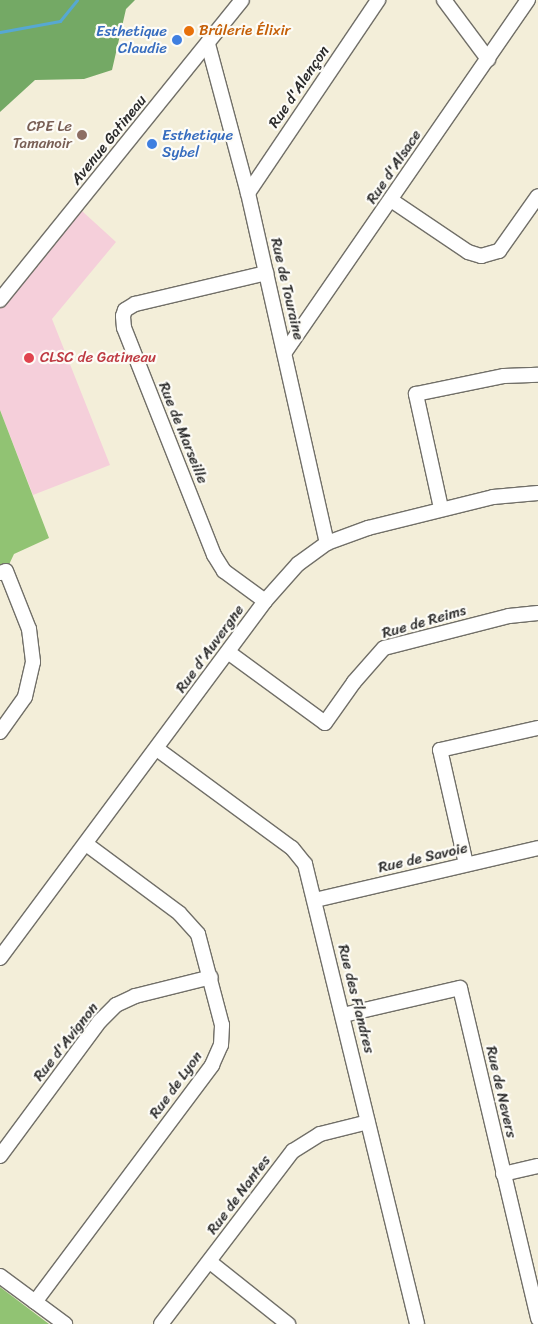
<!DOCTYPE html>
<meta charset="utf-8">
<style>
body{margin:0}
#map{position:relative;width:538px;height:1324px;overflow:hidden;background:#f3eed9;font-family:Sriracha,sans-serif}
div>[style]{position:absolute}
.built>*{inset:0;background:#f5cfda}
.green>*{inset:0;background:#91c373}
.forest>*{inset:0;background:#74a965}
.stream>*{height:3px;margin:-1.5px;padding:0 1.5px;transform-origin:1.5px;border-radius:1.5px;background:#57a8d2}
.roads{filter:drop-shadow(1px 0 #716f68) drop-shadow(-1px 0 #716f68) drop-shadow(0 1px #716f68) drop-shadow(0 -1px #716f68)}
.minor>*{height:14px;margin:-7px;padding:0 7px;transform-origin:7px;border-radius:7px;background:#fff}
.dots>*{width:14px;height:14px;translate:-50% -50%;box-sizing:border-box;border:2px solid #fdfcf7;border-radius:50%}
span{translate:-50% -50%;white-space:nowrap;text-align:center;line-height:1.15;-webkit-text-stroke:4.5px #fdfcf7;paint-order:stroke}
.shop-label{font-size:15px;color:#366cbe}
.right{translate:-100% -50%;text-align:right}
.left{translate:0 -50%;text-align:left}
.food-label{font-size:15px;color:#c56008}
.street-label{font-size:15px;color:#2b2b2b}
.education-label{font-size:15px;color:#785e54}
.health-label{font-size:15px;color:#be3a42}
</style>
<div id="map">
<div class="built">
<div style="clip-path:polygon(82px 211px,116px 242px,52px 319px,110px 465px,33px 495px,0 410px,0 306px,33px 272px)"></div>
</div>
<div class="green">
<div style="clip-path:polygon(0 410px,49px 538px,14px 554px,6px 571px,0 573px)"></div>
<div style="clip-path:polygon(0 1287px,49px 1324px,0 1324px)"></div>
</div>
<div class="forest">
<div style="clip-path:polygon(0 0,135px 0,126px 9px,112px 70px,84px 79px,35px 80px,0 112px)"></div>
</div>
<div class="stream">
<div style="left:0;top:32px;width:61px;rotate:-10.4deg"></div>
<div style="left:60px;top:21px;width:27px;rotate:-51deg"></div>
</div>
<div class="roads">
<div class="minor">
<div style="left:444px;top:0;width:74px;rotate:53.3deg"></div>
<div style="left:208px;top:44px;width:154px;rotate:75deg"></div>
<div style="left:248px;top:193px;width:359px;rotate:77.3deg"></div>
<div style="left:248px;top:193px;width:233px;rotate:-56deg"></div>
<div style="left:391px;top:200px;width:93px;rotate:34deg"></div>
<div style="left:468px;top:252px;width:14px;rotate:17deg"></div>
<div style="left:481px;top:256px;width:19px;rotate:-16deg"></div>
<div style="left:499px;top:251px;width:67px;rotate:-54.7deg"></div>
<div style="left:0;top:300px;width:385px;rotate:-51.1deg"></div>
<div style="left:285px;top:352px;width:428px;rotate:-55.4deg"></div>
<div style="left:441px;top:508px;width:117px;rotate:-102.4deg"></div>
<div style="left:416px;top:394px;width:90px;rotate:-11.6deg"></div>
<div style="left:504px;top:376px;width:34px;rotate:-2deg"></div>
<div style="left:0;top:573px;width:6px;rotate:-18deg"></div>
<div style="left:6px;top:571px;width:62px;rotate:68.4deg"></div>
<div style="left:29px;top:629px;width:33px;rotate:83deg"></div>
<div style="left:33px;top:662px;width:36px;rotate:103deg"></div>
<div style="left:25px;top:697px;width:43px;rotate:125.5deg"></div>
<div style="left:265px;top:601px;width:51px;rotate:-143.8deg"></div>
<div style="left:224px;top:571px;width:19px;rotate:-122deg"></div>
<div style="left:214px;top:555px;width:244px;rotate:-111.6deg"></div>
<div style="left:124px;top:328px;width:12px;rotate:-95deg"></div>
<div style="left:123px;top:316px;width:6px;rotate:-72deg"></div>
<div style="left:125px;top:310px;width:12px;rotate:-31deg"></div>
<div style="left:135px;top:304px;width:135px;rotate:-13.3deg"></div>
<div style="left:228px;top:652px;width:120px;rotate:36.2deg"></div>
<div style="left:325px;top:723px;width:50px;rotate:-54.7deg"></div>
<div style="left:354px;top:682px;width:45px;rotate:-48.6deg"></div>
<div style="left:384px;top:648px;width:129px;rotate:-14.4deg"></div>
<div style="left:509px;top:616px;width:29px;rotate:-6deg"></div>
<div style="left:157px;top:749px;width:167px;rotate:36.3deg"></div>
<div style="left:292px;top:848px;width:21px;rotate:51deg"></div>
<div style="left:305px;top:864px;width:473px;rotate:76.3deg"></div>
<div style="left:466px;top:864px;width:117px;rotate:-102.8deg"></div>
<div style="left:440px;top:750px;width:100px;rotate:-12.7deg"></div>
<div style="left:315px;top:900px;width:229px;rotate:-13.1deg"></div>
<div style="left:0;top:958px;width:445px;rotate:-53.4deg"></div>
<div style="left:265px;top:601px;width:50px;rotate:-48.3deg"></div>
<div style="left:298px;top:564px;width:36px;rotate:-36deg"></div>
<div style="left:327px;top:543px;width:44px;rotate:-20.1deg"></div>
<div style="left:368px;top:528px;width:129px;rotate:-13.9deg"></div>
<div style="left:493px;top:497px;width:45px;rotate:-5.1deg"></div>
<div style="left:343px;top:1015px;width:120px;rotate:-13deg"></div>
<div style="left:460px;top:988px;width:340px;rotate:76.7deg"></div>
<div style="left:0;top:1156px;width:168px;rotate:-53.5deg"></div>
<div style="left:100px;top:1021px;width:23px;rotate:-45deg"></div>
<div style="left:116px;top:1005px;width:21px;rotate:-25deg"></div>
<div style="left:135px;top:996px;width:78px;rotate:-14deg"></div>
<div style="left:503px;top:1174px;width:36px;rotate:-13deg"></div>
<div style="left:210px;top:1262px;width:100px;rotate:38.5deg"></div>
<div style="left:0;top:1276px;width:81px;rotate:36.4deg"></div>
<div style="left:35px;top:1302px;width:296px;rotate:-53.2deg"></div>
<div style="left:212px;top:1065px;width:22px;rotate:-66deg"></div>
<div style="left:221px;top:1045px;width:20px;rotate:-87deg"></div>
<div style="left:222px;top:1025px;width:94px;rotate:-104.8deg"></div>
<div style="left:198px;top:934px;width:28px;rotate:-132deg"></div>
<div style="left:179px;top:913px;width:116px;rotate:-143.4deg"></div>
<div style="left:161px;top:1324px;width:218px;rotate:-52.7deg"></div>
<div style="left:293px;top:1151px;width:32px;rotate:-32deg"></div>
<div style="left:320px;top:1134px;width:49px;rotate:-14deg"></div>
</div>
</div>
<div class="dots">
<div style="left:189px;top:31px;background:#e8710a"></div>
<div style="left:177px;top:40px;background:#3f7fe0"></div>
<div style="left:82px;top:135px;background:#8d6e63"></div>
<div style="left:152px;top:144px;background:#3f7fe0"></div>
<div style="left:29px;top:358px;background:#e0444e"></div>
</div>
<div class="shop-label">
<span class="right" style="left:167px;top:40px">Esthetique<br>Claudie</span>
<span class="left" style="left:162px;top:144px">Esthetique<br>Sybel</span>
</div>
<div class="food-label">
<span class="left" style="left:199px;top:31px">Brûlerie Élixir</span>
</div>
<div class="street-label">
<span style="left:299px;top:87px;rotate:-56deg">Rue d'Alençon</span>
<span style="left:109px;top:140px;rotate:-51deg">Avenue Gatineau</span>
<span style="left:394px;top:167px;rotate:-56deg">Rue d'Alsace</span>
<span style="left:287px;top:289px;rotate:77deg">Rue de Touraine</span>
<span style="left:183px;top:433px;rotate:68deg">Rue de Marseille</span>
<span style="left:424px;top:622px;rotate:-16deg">Rue de Reims</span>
<span style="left:210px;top:649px;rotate:-54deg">Rue d'Auvergne</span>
<span style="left:423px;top:858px;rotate:-13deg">Rue de Savoie</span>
<span style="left:356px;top:999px;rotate:76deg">Rue des Flandres</span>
<span style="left:66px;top:1042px;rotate:-52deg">Rue d'Avignon</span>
<span style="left:176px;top:1085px;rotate:-54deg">Rue de Lyon</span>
<span style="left:501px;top:1092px;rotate:77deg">Rue de Nevers</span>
<span style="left:239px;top:1195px;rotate:-53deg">Rue de Nantes</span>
</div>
<div class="education-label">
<span class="right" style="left:72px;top:135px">CPE Le<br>Tamanoir</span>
</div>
<div class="health-label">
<span class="left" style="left:40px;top:358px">CLSC de Gatineau</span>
</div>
</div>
